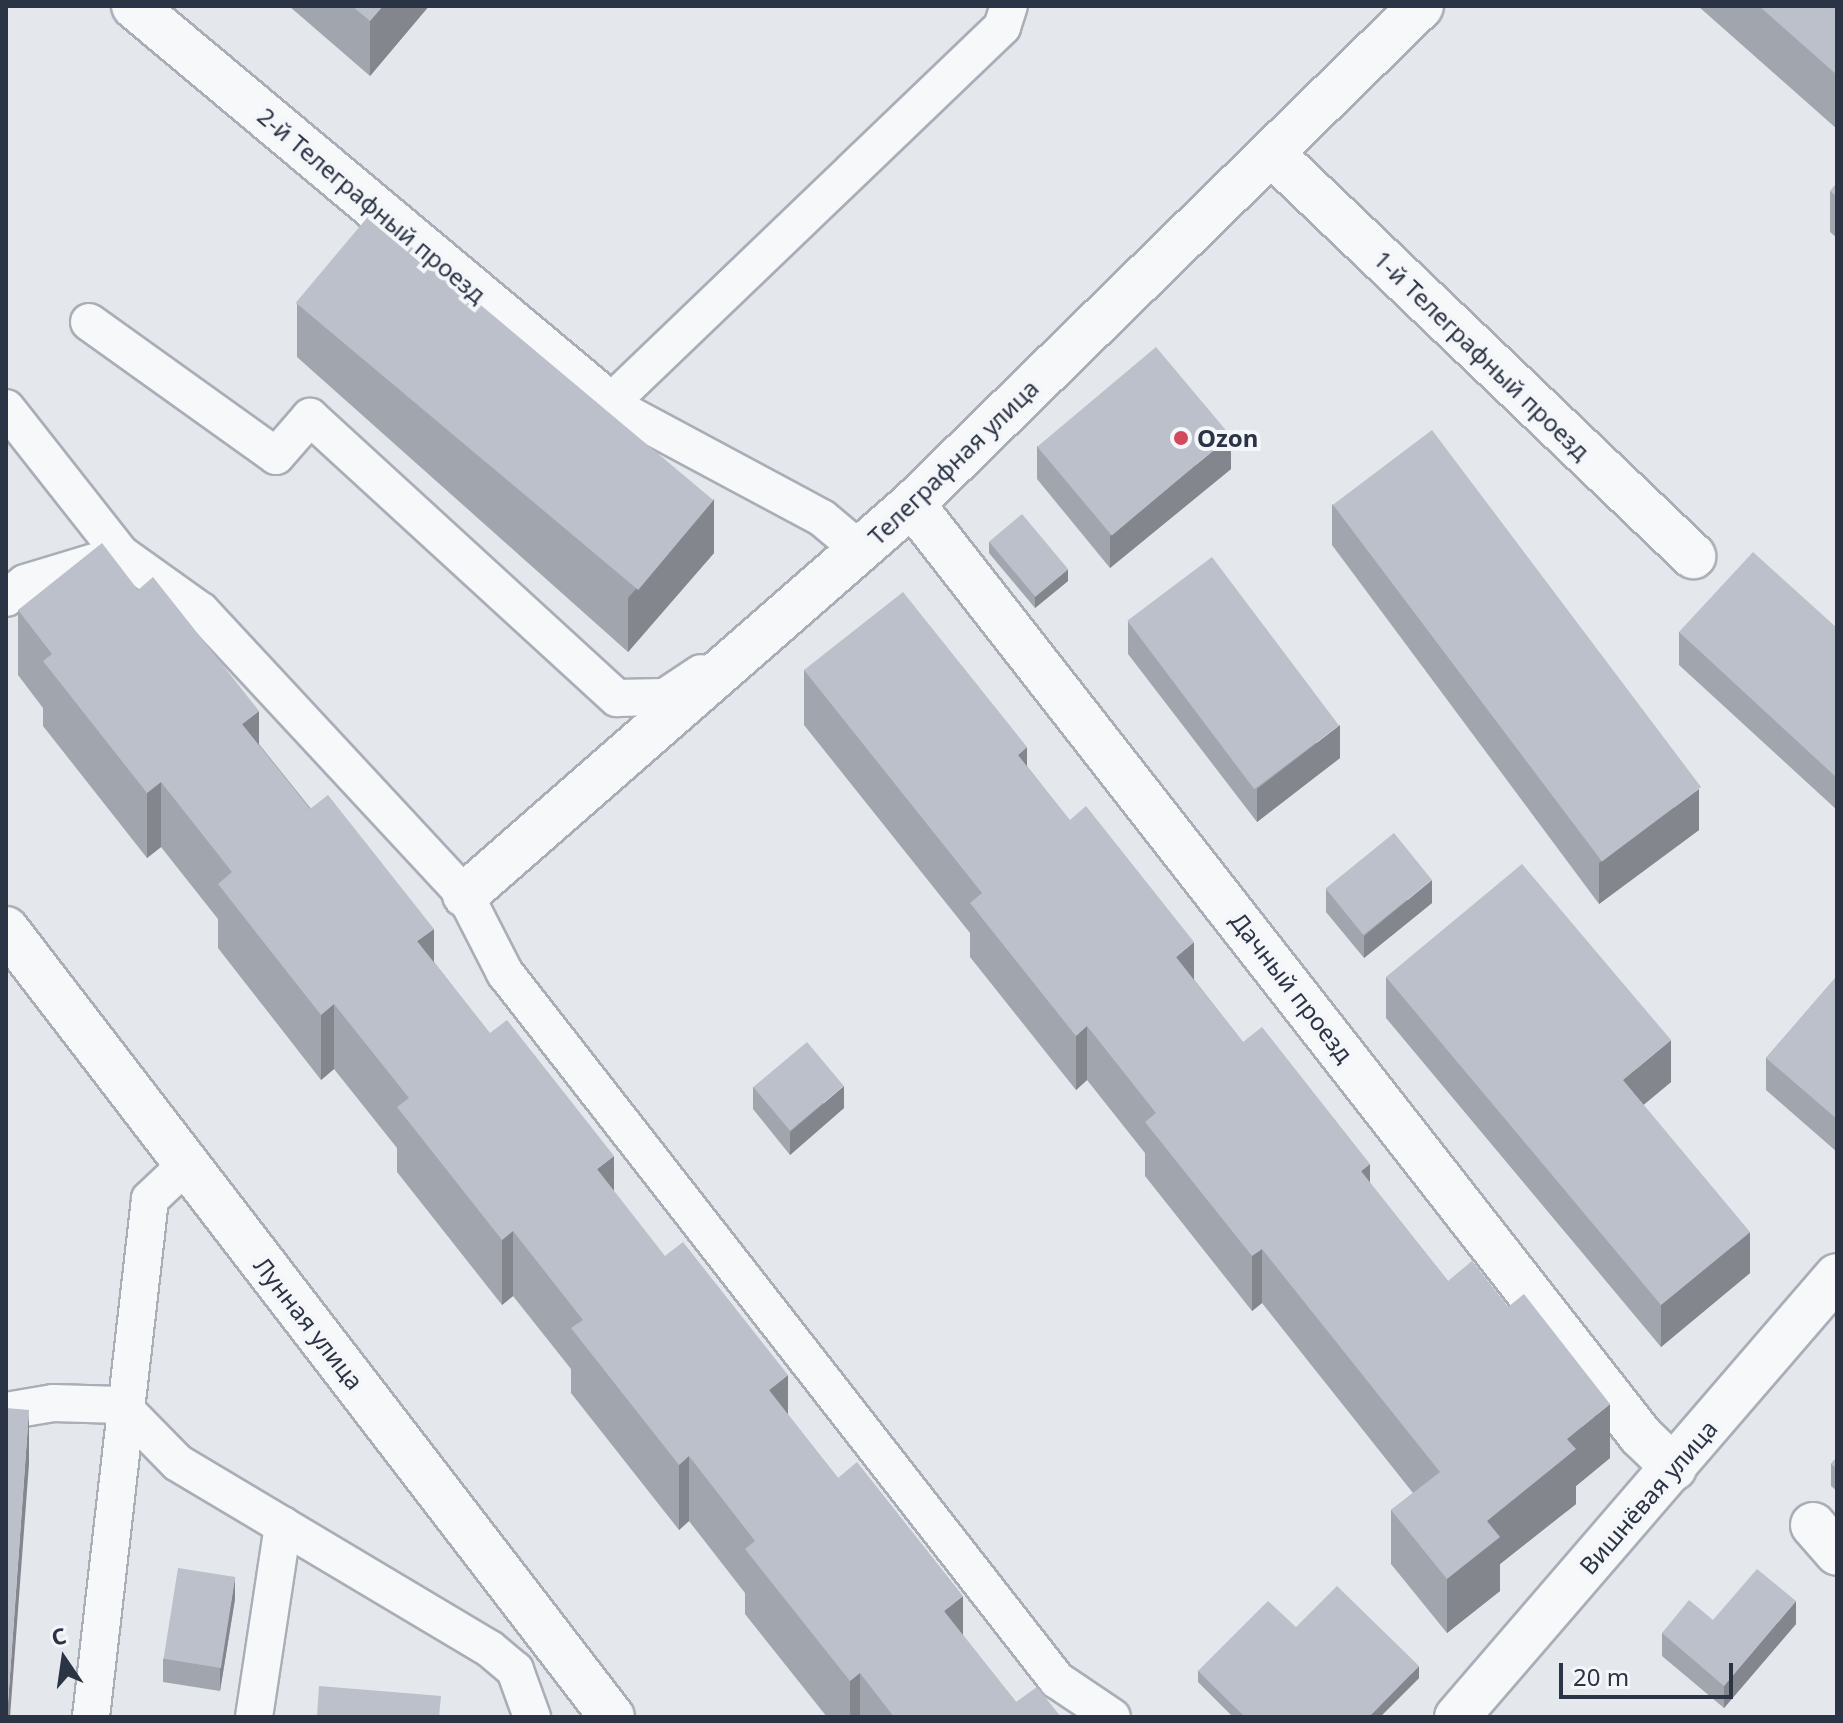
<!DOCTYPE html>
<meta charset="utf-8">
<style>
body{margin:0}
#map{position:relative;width:1843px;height:1723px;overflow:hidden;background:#e4e7ec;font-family:"Noto Sans",sans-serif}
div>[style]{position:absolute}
.roads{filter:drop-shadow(2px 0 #a9aeb7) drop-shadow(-2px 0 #a9aeb7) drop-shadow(0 2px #a9aeb7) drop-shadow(0 -2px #a9aeb7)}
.service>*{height:36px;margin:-18px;padding:0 18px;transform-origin:18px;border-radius:18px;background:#f7f8fa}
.minor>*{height:44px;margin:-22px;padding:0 22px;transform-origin:22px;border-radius:22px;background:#f7f8fa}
.wall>*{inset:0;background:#a1a5ae}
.shaded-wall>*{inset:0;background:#83868d}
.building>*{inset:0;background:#bbc0ca;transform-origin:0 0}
.dots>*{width:22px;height:22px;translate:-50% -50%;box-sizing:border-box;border:4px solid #f4f6f9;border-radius:50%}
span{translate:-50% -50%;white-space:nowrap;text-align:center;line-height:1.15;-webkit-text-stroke:8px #f4f6f9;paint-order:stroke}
.street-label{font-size:24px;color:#2b3445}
.poi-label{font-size:24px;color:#2b3445;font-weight:700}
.left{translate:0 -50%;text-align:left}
.frame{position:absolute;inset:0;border:8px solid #2b3445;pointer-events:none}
.north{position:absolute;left:24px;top:1619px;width:80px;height:80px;-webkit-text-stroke:6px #f4f6f9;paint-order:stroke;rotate:347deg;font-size:22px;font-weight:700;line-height:32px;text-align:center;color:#2b3445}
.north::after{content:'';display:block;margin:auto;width:28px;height:36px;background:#2b3445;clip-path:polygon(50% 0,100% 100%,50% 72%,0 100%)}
.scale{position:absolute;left:1559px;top:1663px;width:174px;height:36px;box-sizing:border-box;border:4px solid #2b3445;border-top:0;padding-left:10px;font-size:24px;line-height:28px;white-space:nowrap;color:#2b3445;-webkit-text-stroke:6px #f4f6f9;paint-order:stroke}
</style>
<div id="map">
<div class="roads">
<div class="service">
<div style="left:89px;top:322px;width:230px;rotate:35.6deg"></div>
<div style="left:276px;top:456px;width:52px;rotate:-48.9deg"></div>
<div style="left:310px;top:417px;width:416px;rotate:42.5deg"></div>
<div style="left:617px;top:698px;width:48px;rotate:-1.2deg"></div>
<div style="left:665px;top:697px;width:43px;rotate:-33.7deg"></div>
<div style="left:6px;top:408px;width:186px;rotate:51.8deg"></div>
<div style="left:860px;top:550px;width:50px;rotate:-139.9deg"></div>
<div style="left:822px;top:518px;width:242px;rotate:-151.8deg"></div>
<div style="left:609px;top:404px;width:545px;rotate:-43.81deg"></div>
<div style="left:1002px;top:27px;width:22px;rotate:-72deg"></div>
<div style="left:6px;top:598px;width:24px;rotate:-38deg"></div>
<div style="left:25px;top:583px;width:100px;rotate:-16.8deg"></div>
<div style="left:121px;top:554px;width:98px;rotate:35.5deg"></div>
<div style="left:201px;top:611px;width:388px;rotate:47.1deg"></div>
<div style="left:465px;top:895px;width:88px;rotate:62.9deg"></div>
<div style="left:505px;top:973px;width:897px;rotate:52.02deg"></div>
<div style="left:1057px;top:1680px;width:66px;rotate:33.9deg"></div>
<div style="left:6px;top:1411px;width:48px;rotate:-9.7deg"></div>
<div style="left:53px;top:1403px;width:68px;rotate:1.7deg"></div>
<div style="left:121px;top:1405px;width:81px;rotate:45.5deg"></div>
<div style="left:178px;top:1463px;width:363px;rotate:30.8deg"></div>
<div style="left:490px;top:1649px;width:33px;rotate:40deg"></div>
<div style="left:515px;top:1670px;width:50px;rotate:70.1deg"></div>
<div style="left:91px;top:1717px;width:521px;rotate:-83.5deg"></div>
<div style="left:150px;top:1199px;width:51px;rotate:-43.4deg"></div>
<div style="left:254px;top:1717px;width:194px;rotate:-81.4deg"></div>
</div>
<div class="minor">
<div style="left:134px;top:6px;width:620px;rotate:39.96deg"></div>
<div style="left:1271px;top:153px;width:584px;rotate:43.68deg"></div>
<div style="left:912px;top:504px;width:1183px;rotate:51.97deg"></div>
<div style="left:1641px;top:1436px;width:46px;rotate:44.1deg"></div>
<div style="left:465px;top:895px;width:594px;rotate:-41.18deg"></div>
<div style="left:912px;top:504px;width:712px;rotate:-44.37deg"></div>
<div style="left:6px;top:929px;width:994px;rotate:52.44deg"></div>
<div style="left:1813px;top:1525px;width:37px;rotate:49deg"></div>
<div style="left:1457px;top:1717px;width:582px;rotate:-49.25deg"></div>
</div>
</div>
<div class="wall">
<div style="clip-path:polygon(289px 6px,429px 6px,370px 76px)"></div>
<div style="clip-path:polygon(1698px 6px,1837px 6px,1837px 129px)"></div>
<div style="clip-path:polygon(1837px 183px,1837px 238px,1830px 232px,1830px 191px)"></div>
<div style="clip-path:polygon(297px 303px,714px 553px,628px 652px,297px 357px)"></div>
<div style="clip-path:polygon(1037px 446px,1231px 469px,1110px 568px,1037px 479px)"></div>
<div style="clip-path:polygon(1332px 504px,1699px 830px,1599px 904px,1332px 545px)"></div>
<div style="clip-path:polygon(989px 542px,1068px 581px,1035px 608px,989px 553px)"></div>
<div style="clip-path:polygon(18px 610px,259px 744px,434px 962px,788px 1415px,1016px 1702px,1061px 1717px,827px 1717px,745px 1614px,745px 1593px,689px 1521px,679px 1530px,571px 1393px,571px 1369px,513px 1296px,502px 1305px,397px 1172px,397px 1148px,334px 1069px,321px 1080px,218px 948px,218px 919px,161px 847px,147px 858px,43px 726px,43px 708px,18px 675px)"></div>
<div style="clip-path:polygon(1128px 621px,1340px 758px,1257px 822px,1128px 654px)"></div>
<div style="clip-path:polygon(1837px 628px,1837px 810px,1679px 665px,1679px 632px)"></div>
<div style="clip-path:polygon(804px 670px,1027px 766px,1243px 1042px,1370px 1183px,1448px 1281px,1610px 1458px,1576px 1486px,1576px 1504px,1500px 1564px,1500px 1591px,1447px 1633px,1391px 1564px,1391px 1510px,1413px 1493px,1262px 1303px,1252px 1311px,1145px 1176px,1145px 1153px,1087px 1080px,1076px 1090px,970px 957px,970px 933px,804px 725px)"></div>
<div style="clip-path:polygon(1326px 889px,1432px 903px,1364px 958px,1326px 912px)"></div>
<div style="clip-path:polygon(1837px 976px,1837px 1152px,1766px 1090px,1766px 1058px)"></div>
<div style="clip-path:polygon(1386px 977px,1671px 1082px,1643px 1105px,1750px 1273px,1661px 1347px,1386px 1018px)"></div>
<div style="clip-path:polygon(753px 1087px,844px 1108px,790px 1155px,753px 1109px)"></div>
<div style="clip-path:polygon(1837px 1457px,1837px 1491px,1831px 1486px,1831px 1464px)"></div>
<div style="clip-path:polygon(235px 1599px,220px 1691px,163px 1682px,163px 1659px)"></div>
<div style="clip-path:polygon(1713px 1620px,1796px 1624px,1724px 1708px,1662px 1656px,1662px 1633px)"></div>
<div style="clip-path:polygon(1296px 1627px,1419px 1678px,1380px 1717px,1233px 1717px,1198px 1682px,1198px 1671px)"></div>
</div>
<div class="shaded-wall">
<div style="clip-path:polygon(383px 6px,429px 6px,370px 76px,370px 21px)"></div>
<div style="clip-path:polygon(1231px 436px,1231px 469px,1110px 568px,1110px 536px)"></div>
<div style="clip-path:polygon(714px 499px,714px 553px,628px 652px,628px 598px)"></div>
<div style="clip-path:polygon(1068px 569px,1068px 581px,1035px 608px,1035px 597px)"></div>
<div style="clip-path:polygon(259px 711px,259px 776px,242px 724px)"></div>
<div style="clip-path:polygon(1340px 725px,1340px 758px,1257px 822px,1257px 789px)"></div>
<div style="clip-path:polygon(1027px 747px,1027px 801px,1018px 755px)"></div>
<div style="clip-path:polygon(161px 782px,161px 847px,147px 858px,147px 793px)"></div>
<div style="clip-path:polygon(1699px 789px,1699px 830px,1599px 904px,1599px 863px)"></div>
<div style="clip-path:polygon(1432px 880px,1432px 903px,1364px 958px,1364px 936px)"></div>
<div style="clip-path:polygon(434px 929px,434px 994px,417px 941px)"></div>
<div style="clip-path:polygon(1194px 942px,1194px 996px,1176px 957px)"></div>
<div style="clip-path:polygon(334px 1004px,334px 1069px,321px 1080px,321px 1015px)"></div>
<div style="clip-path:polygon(1087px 1026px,1087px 1080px,1076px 1090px,1076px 1036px)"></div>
<div style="clip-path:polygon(1671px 1040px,1671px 1082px,1623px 1122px,1623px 1080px)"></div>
<div style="clip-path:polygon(844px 1086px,844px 1108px,790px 1155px,790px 1132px)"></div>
<div style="clip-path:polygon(614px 1156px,614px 1221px,597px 1169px)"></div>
<div style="clip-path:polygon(1370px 1164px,1370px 1218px,1361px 1171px)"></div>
<div style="clip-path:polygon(513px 1231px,513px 1296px,502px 1305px,502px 1240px)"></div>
<div style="clip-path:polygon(1750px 1232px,1750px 1273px,1661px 1347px,1661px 1305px)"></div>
<div style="clip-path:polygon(1262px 1249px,1262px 1303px,1252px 1311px,1252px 1256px)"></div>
<div style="clip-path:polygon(788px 1375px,788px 1440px,769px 1390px)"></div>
<div style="clip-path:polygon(1610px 1404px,1610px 1458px,1576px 1486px,1576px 1504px,1500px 1564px,1500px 1591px,1447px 1633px,1447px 1579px,1487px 1521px,1567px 1439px)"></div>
<div style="clip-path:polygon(29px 1410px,29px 1464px,10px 1717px,7px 1717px)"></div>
<div style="clip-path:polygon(689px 1456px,689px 1521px,679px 1530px,679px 1465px)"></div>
<div style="clip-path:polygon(235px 1577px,235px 1599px,220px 1691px,220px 1669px)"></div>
<div style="clip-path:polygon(963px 1596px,963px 1661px,944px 1611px)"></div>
<div style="clip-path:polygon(1796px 1601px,1796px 1624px,1724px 1708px,1724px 1686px)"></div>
<div style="clip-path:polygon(1419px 1666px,1419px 1678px,1380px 1717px,1369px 1717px)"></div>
<div style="clip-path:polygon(860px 1673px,860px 1717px,850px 1717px,850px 1681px)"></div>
</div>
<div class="building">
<div style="clip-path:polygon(352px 6px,383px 6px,370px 21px)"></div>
<div style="clip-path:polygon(1759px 6px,1837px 6px,1837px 75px)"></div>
<div style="clip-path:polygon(1837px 183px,1837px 197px,1830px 191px)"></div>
<div style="left:371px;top:213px;width:447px;height:117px;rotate:40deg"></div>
<div style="left:1156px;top:347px;width:116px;height:155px;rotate:50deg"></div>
<div style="left:1432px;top:430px;width:447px;height:124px;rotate:53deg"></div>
<div style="left:1022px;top:514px;width:72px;height:43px;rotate:50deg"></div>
<div style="clip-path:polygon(102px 543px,138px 590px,153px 577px,259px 711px,242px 724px,310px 809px,328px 795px,434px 929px,417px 941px,490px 1033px,507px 1020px,614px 1156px,597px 1169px,665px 1256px,683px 1242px,788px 1375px,769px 1390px,838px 1478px,857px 1462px,963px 1596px,944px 1611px,1016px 1702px,1037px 1687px,1061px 1717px,894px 1717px,860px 1673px,850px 1681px,745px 1549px,755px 1541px,689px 1456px,679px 1465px,571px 1328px,583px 1320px,513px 1231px,502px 1240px,397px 1107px,409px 1098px,334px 1004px,321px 1015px,218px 884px,232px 872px,161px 782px,147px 793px,43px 661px,52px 654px,18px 610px)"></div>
<div style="clip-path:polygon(1753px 552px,1837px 628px,1837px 778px,1679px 632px)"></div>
<div style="left:1212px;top:557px;width:211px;height:106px;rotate:53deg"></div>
<div style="clip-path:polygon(903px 592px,1027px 747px,1018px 755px,1070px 820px,1086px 806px,1194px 942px,1176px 957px,1243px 1042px,1262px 1027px,1370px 1164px,1361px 1171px,1448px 1281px,1472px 1261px,1508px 1307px,1524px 1294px,1610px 1404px,1567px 1439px,1576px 1449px,1487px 1521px,1500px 1537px,1447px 1579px,1391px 1510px,1440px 1472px,1262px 1249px,1252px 1256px,1145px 1122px,1156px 1113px,1087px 1026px,1076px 1036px,970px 903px,982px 893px,804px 670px)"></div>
<div style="left:1394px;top:833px;width:60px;height:88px;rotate:51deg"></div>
<div style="clip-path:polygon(1522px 864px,1671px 1040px,1623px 1080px,1750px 1232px,1661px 1305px,1386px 977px)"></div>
<div style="clip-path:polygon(1837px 976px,1837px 1119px,1766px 1058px)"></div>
<div style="left:807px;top:1042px;width:57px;height:70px;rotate:50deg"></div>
<div style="clip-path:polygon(6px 1408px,29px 1410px,7px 1717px,6px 1717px)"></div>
<div style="clip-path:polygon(1837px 1457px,1837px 1469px,1831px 1464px)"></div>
<div style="left:178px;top:1568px;width:58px;height:92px;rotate:9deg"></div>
<div style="clip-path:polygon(1757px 1569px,1796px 1601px,1724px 1686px,1662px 1633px,1689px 1600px,1713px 1620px)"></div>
<div style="clip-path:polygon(1337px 1586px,1419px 1666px,1369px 1717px,1245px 1717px,1198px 1671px,1268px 1601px,1296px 1627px)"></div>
<div style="clip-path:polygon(319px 1686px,441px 1696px,439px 1717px,317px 1717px)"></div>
</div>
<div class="dots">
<div style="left:1181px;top:438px;background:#d1495b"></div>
</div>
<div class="street-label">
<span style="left:372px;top:205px;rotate:40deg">2-й Телеграфный проезд</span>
<span style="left:1482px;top:355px;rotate:44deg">1-й Телеграфный проезд</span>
<span style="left:953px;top:462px;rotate:-44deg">Телеграфная улица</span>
<span style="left:1292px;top:987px;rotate:52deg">Дачный проезд</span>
<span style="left:309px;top:1323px;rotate:52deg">Лунная улица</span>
<span style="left:1648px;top:1497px;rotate:-49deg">Вишнёвая улица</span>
</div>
<div class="poi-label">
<span class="left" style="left:1197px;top:438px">Ozon</span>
</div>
<div class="frame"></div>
<div class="north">С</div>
<div class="scale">20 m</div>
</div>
